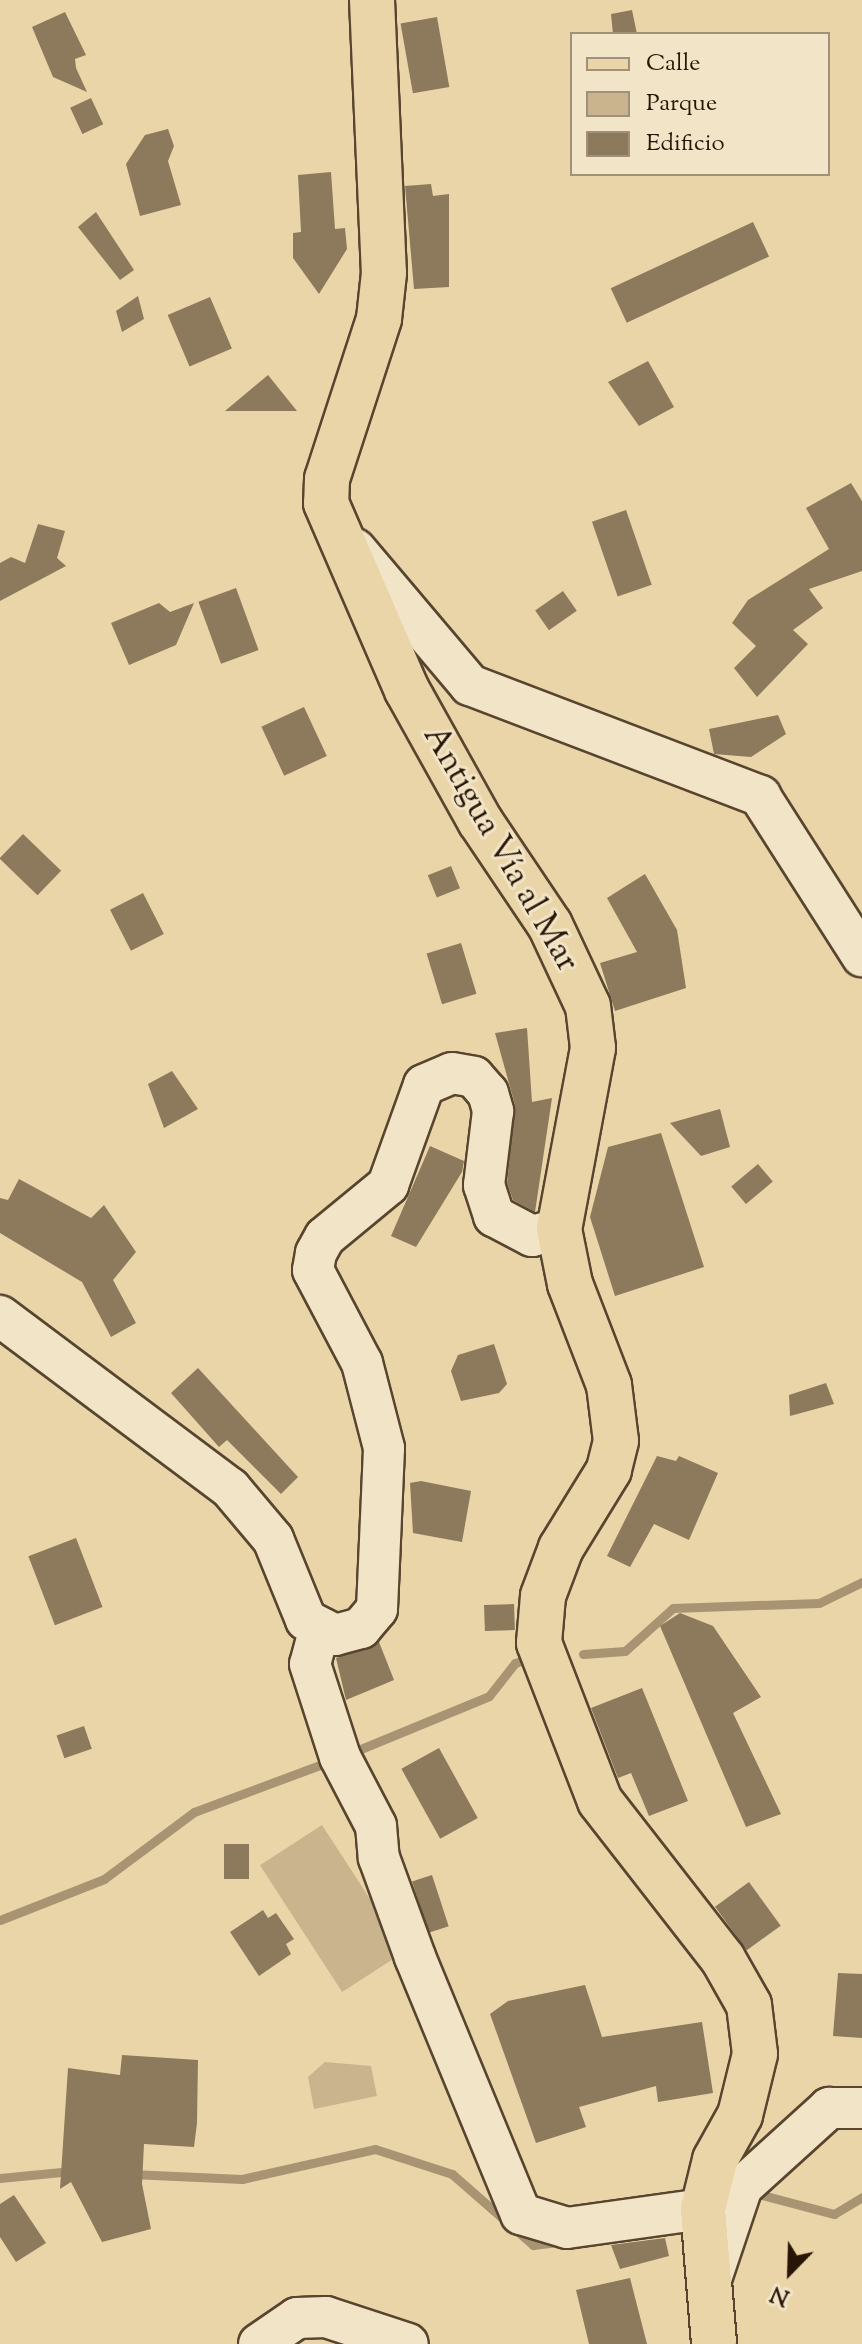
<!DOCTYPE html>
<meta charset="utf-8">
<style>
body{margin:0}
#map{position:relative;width:862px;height:2344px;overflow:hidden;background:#ead5a9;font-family:"Sorts Mill Goudy",serif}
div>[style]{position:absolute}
.green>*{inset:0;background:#c9b48d;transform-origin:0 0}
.stream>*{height:9px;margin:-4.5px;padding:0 4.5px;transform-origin:4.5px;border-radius:4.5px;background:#a89472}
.building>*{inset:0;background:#8d795b;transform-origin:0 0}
.roads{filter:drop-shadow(2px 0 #58452f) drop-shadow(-2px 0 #58452f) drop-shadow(0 2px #58452f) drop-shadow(0 -2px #58452f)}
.minor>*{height:40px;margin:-20px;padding:0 20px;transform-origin:20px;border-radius:20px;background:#f1e4c7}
.major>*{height:44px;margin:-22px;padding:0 22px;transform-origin:22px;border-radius:22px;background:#ead5a9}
span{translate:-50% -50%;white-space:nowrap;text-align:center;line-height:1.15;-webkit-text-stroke:6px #f1e4c7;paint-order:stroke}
.street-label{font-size:34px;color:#281506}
.legend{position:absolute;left:570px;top:32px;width:260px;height:144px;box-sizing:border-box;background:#f1e4c7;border:2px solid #a1917a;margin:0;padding:10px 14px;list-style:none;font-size:24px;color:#281506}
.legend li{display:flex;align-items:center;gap:16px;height:40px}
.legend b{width:40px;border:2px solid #a1917a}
.north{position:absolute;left:750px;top:2232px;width:80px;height:80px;-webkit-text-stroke:6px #f1e4c7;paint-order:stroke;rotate:203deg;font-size:22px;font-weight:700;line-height:32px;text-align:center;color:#281506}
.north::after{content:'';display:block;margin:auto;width:28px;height:36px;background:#281506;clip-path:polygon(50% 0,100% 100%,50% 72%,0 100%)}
</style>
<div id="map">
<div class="green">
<div style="left:322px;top:1825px;width:151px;height:74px;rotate:57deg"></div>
<div style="clip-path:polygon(325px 2062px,371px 2066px,377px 2096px,314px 2109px,308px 2077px)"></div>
</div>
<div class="stream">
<div style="left:583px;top:1654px;width:42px;rotate:-4.1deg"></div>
<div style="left:625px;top:1651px;width:64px;rotate:-41.9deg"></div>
<div style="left:673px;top:1608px;width:146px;rotate:-2deg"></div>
<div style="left:819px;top:1603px;width:48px;rotate:-26deg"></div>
<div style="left:351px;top:1753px;width:149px;rotate:-22.4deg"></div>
<div style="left:489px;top:1696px;width:42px;rotate:-51.8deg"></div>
<div style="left:515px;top:1663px;width:18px;rotate:-19deg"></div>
<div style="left:0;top:1920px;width:112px;rotate:-21.5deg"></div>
<div style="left:104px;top:1879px;width:112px;rotate:-36.7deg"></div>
<div style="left:194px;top:1812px;width:148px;rotate:-20.5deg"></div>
<div style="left:131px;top:2174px;width:111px;rotate:2.6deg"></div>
<div style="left:242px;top:2179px;width:136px;rotate:-12.7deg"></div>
<div style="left:375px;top:2149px;width:81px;rotate:18deg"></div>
<div style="left:452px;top:2174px;width:108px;rotate:41.2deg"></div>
<div style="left:533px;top:2245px;width:25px;rotate:-7deg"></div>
<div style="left:0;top:2178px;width:72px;rotate:-5.6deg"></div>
<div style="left:758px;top:2194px;width:79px;rotate:14.7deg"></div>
<div style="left:834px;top:2214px;width:33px;rotate:-31deg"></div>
</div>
<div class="building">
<div style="clip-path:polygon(632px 10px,637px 34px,613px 34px,611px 14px)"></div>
<div style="clip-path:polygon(65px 12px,86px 55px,75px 59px,76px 68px,87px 92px,53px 77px,32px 27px)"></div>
<div style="left:437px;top:17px;width:71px;height:37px;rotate:80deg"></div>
<div style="left:91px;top:98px;width:29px;height:23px;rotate:65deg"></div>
<div style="clip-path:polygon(168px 129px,174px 146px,168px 161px,181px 205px,140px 216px,126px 164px,145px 135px)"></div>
<div style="clip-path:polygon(331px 172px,335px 229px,345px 228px,347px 249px,319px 294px,293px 258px,293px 233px,301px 232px,298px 175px)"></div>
<div style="clip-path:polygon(431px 184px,433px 196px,449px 194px,449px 287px,414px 289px,405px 186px)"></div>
<div style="clip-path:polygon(96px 212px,134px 270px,120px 280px,78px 227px)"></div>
<div style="left:753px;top:222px;width:38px;height:157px;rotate:65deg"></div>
<div style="clip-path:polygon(138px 296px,144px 319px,122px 332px,116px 311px)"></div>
<div style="left:210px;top:297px;width:56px;height:46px;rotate:67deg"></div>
<div style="clip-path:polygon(648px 361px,674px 407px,639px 426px,608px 382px)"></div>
<div style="clip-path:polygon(268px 375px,297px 411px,225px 411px)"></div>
<div style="clip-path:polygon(851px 483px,862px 501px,862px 571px,809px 589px,823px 608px,793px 630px,808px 644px,757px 697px,734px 668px,756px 646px,732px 623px,748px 600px,829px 549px,806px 508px)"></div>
<div style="left:626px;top:510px;width:79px;height:36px;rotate:71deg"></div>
<div style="clip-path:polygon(38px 524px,65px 531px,57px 558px,66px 566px,0 601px,0 563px,11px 557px,25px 563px)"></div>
<div style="left:236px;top:588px;width:66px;height:40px;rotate:70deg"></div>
<div style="left:563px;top:591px;width:24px;height:34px;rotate:55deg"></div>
<div style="clip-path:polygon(159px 603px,170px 612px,194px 603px,176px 645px,129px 665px,111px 623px)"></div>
<div style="left:304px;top:707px;width:54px;height:47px;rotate:65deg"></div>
<div style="clip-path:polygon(778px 715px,786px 734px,751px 757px,714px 754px,709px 729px)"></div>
<div style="left:23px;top:834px;width:53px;height:34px;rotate:44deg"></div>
<div style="left:451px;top:866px;width:24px;height:25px;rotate:68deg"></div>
<div style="clip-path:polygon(645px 874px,677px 930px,686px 988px,615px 1011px,600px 963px,637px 952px,607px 898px)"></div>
<div style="left:143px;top:893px;width:46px;height:37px;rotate:63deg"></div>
<div style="left:461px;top:943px;width:53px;height:36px;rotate:73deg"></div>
<div style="clip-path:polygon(527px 1028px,532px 1102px,552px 1098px,535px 1212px,513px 1200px,507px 1183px,515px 1105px,495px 1033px)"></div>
<div style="clip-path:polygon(172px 1071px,198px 1109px,164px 1128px,148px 1084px)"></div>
<div style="clip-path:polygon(720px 1109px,730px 1147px,701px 1156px,670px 1123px)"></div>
<div style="clip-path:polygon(661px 1133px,704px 1267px,615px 1296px,590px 1217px,608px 1147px)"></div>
<div style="clip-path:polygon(430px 1146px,464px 1161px,462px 1172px,416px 1247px,391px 1236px)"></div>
<div style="left:758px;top:1164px;width:23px;height:35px;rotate:50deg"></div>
<div style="clip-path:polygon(19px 1179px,91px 1218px,104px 1205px,136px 1252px,113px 1280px,136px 1323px,111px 1337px,82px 1282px,0 1233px,0 1198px,8px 1200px)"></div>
<div style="clip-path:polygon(494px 1344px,507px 1384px,499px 1393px,461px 1401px,451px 1371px,458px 1355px)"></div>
<div style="clip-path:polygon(198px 1368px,298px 1477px,281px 1494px,227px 1440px,219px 1447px,171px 1393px)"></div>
<div style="clip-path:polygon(826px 1383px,834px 1404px,790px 1416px,789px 1395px)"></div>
<div style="clip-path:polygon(657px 1456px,676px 1461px,679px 1456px,718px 1473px,689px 1540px,654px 1524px,630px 1567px,607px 1556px)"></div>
<div style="clip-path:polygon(421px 1481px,471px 1491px,462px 1542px,413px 1533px,410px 1483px)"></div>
<div style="left:76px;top:1538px;width:74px;height:51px;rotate:69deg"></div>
<div style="left:514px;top:1604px;width:26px;height:30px;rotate:88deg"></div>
<div style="clip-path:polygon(680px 1613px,713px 1626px,761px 1697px,733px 1713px,781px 1814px,746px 1827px,660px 1626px)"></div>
<div style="clip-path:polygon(379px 1642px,394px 1680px,346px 1700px,336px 1658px)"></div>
<div style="clip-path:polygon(642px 1688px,688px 1801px,649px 1816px,631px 1773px,618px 1778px,591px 1708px)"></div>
<div style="left:84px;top:1726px;width:24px;height:29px;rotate:71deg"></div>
<div style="left:439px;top:1748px;width:80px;height:43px;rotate:61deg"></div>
<div style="left:224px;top:1844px;width:25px;height:35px"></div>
<div style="left:432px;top:1875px;width:54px;height:21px;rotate:72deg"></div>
<div style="left:749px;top:1882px;width:54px;height:42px;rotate:54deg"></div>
<div style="clip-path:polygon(263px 1910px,268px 1918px,276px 1913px,294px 1939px,286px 1944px,291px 1954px,259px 1976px,230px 1932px)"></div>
<div style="clip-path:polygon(838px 1973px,862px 1974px,862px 2038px,833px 2036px)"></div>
<div style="clip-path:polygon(585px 1985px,602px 2037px,702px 2022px,713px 2093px,658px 2102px,656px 2086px,579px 2107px,586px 2127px,536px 2143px,490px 2014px,508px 2001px)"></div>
<div style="clip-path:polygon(122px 2055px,198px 2060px,197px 2123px,194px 2147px,144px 2144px,142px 2184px,151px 2229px,102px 2242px,71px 2182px,60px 2189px,68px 2068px,120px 2075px)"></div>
<div style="clip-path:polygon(14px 2195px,46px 2243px,16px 2262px,0 2237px,0 2204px)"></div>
<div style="clip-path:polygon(665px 2238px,669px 2256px,620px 2269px,611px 2245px)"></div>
<div style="clip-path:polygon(630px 2278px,647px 2344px,589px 2344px,576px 2290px)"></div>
</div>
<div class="roads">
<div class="minor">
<div style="left:355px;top:549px;width:178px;rotate:49.8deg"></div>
<div style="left:470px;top:685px;width:311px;rotate:20.9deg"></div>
<div style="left:760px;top:796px;width:190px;rotate:57.5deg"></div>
<div style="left:0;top:1316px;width:287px;rotate:36.8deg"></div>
<div style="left:230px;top:1488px;width:67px;rotate:49.9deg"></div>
<div style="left:273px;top:1539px;width:87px;rotate:67.8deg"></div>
<div style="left:306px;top:1620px;width:33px;rotate:27deg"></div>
<div style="left:335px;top:1635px;width:27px;rotate:-15deg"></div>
<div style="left:361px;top:1628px;width:25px;rotate:-50deg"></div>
<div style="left:377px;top:1609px;width:161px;rotate:-87.5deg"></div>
<div style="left:384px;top:1448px;width:88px;rotate:-104.5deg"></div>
<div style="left:362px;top:1363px;width:105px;rotate:-117.8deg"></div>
<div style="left:313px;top:1270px;width:17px;rotate:-80deg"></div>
<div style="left:316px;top:1253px;width:18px;rotate:-61deg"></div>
<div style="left:325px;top:1237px;width:82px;rotate:-39.5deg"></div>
<div style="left:388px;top:1185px;width:106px;rotate:-70.2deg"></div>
<div style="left:424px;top:1085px;width:30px;rotate:-23deg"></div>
<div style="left:452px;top:1073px;width:22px;rotate:10deg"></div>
<div style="left:474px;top:1077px;width:21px;rotate:49deg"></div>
<div style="left:488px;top:1093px;width:19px;rotate:74deg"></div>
<div style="left:493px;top:1111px;width:75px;rotate:96.9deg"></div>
<div style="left:484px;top:1185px;width:33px;rotate:72deg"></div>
<div style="left:494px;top:1216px;width:43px;rotate:27.8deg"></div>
<div style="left:532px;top:1236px;width:28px;rotate:-15deg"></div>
<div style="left:319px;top:1631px;width:34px;rotate:105deg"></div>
<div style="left:310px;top:1664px;width:98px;rotate:72.1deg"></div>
<div style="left:340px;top:1757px;width:78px;rotate:62.4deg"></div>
<div style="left:376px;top:1826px;width:32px;rotate:85deg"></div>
<div style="left:379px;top:1858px;width:105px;rotate:70deg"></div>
<div style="left:415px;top:1957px;width:278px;rotate:67.6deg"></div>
<div style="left:521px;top:2214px;width:48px;rotate:16.9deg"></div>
<div style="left:567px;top:2228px;width:137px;rotate:-8deg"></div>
<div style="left:710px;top:2282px;width:100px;rotate:-71.4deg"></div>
<div style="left:742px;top:2187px;width:118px;rotate:-42.2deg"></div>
<div style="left:829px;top:2108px;width:33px"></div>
<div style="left:259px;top:2344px;width:46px;rotate:-34.4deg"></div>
<div style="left:297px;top:2318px;width:29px;rotate:-2deg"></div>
<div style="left:326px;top:2317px;width:86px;rotate:18.2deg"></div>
</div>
<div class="major">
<div style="left:372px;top:0;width:273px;rotate:87.5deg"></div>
<div style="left:384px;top:273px;width:46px;rotate:96.2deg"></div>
<div style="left:379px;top:319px;width:168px;rotate:108deg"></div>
<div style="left:327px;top:479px;width:24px;rotate:92deg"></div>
<div style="left:326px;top:503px;width:204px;rotate:66.6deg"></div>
<div style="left:407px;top:690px;width:150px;rotate:60.9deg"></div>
<div style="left:480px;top:821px;width:125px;rotate:56.1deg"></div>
<div style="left:550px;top:925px;width:89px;rotate:64.9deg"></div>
<div style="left:588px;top:1006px;width:42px;rotate:83.2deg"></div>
<div style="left:593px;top:1048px;width:184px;rotate:100.6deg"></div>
<div style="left:559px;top:1229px;width:56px;rotate:78.7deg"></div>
<div style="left:570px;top:1284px;width:108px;rotate:68.9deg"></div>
<div style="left:609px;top:1385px;width:56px;rotate:82.9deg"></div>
<div style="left:616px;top:1441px;width:30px;rotate:104deg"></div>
<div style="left:609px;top:1470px;width:92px;rotate:121.6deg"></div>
<div style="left:561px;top:1548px;width:51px;rotate:110.6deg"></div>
<div style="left:543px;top:1596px;width:47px;rotate:94.9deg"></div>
<div style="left:539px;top:1643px;width:169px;rotate:68.9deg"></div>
<div style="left:600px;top:1801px;width:200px;rotate:52.1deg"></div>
<div style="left:723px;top:1959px;width:53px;rotate:60.5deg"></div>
<div style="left:749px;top:2005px;width:49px;rotate:83deg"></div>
<div style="left:755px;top:2054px;width:63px;rotate:103.8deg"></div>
<div style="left:740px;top:2115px;width:51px;rotate:119.1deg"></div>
<div style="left:715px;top:2160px;width:50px;rotate:103.8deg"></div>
<div style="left:703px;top:2209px;width:135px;rotate:85.3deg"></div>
</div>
</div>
<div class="street-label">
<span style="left:500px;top:849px;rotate:60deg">Antigua Vía al Mar</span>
</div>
<ul class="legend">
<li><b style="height:10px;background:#ead5a9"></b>Calle</li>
<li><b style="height:22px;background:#c9b48d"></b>Parque</li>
<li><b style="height:22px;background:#8d795b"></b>Edificio</li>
</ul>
<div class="north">N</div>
</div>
